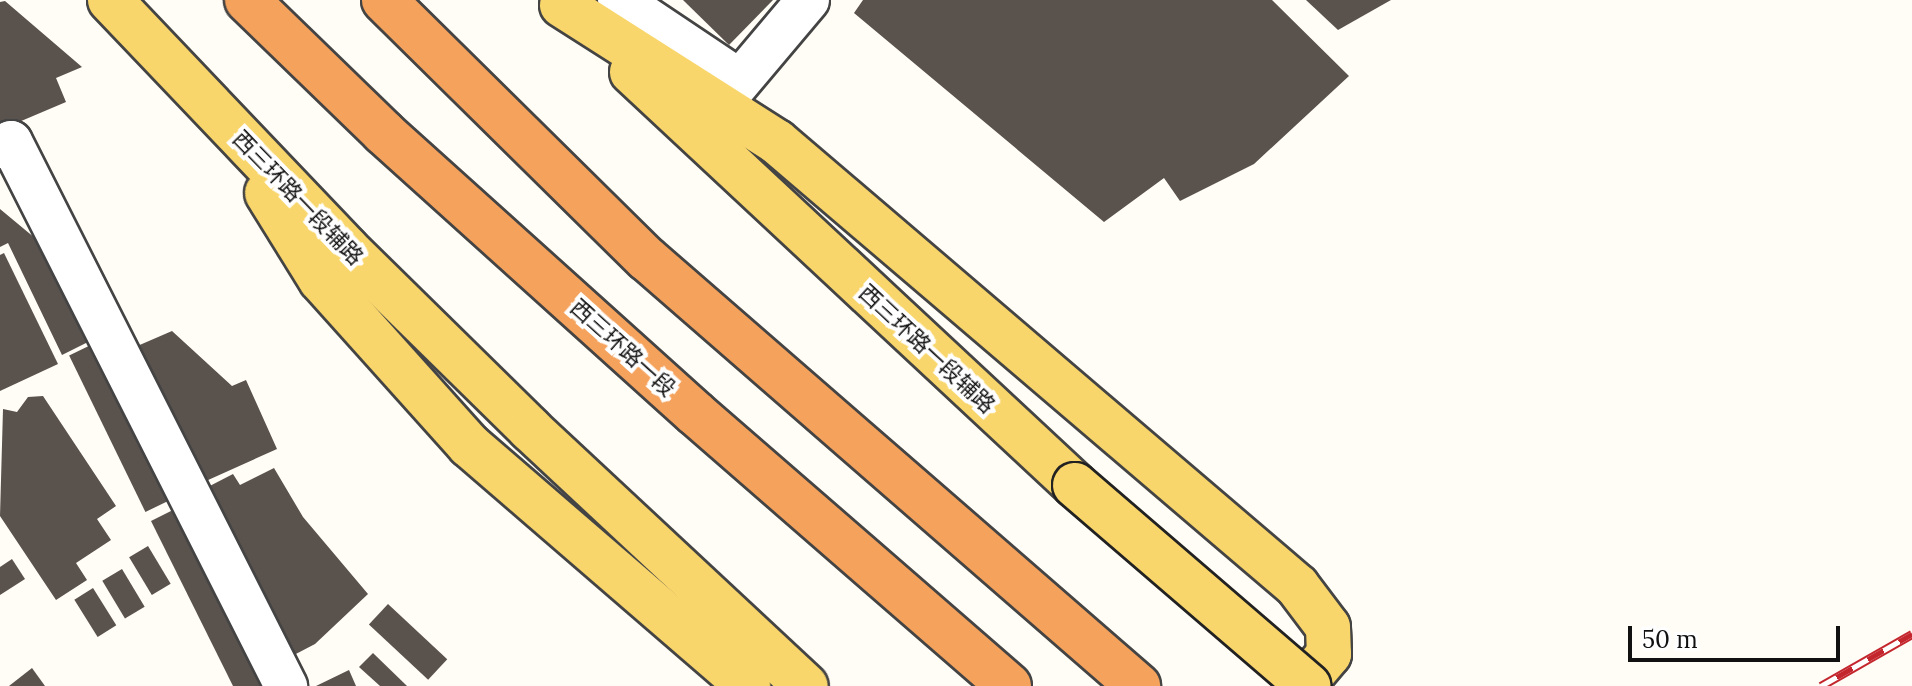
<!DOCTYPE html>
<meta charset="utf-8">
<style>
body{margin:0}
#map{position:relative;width:1912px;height:686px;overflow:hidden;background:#fffdf5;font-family:Lora,"Noto Sans SC",serif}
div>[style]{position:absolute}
.building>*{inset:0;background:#5a524d;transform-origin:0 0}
.roads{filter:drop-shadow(2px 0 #444) drop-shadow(-2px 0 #444) drop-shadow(0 2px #444) drop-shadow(0 -2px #444)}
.minor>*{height:42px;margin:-21px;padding:0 21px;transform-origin:21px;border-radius:21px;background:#fff}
.major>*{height:44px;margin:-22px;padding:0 22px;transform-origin:22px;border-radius:22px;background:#f9d66b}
.highway>*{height:44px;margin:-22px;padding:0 22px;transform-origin:22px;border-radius:22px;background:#f5a25d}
.rail>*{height:9px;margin-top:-4.5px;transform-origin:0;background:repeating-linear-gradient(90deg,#fff 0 18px,#c4262e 0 36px);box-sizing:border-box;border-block:2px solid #c4262e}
.bridges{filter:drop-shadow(2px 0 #222) drop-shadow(-2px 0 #222) drop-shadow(0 2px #222) drop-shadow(0 -2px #222)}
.major-bridge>*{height:44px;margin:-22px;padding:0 22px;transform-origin:22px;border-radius:22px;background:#f9d66b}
span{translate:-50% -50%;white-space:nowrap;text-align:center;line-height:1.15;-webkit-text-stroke:8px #fff;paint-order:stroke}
.street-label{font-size:22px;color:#111}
.scale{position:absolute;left:1628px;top:626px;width:212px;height:36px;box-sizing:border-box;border:4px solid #111;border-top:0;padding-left:10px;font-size:24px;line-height:28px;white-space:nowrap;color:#111;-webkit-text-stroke:6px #fff;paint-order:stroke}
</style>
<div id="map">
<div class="building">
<div style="clip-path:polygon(683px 0,773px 0,729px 45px)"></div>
<div style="clip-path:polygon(863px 0,1272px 0,1349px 76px,1254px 164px,1180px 201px,1164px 178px,1104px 222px,854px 13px)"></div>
<div style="clip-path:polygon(1306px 0,1391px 0,1338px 30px)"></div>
<div style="clip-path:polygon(5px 1px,82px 67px,56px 78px,66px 102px,0 130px,0 2px)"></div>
<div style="clip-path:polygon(0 209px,53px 253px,94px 339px,62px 355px,8px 243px,0 247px)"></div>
<div style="clip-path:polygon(4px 253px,58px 364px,0 391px,0 255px)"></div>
<div style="clip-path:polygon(172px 331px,232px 386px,246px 380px,277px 449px,197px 485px,135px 347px)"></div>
<div style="left:97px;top:342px;width:174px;height:31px;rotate:64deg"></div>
<div style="clip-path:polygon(43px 396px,116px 506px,97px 519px,111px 540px,76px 563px,87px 580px,56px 600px,0 516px,3px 409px,17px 412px,28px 397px)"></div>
<div style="clip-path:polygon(274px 468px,303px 517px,368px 594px,315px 644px,292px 656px,202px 490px,233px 474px,240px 485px)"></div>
<div style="clip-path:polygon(181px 506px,269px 682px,262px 686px,233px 686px,151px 521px)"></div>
<div style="left:148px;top:546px;width:44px;height:22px;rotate:59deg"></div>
<div style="clip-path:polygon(12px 559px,25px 579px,0 595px,0 567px)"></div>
<div style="left:122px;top:569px;width:44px;height:23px;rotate:59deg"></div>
<div style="left:93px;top:588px;width:44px;height:22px;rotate:58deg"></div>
<div style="left:388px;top:604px;width:81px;height:28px;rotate:43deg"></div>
<div style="clip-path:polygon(373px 653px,407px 686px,380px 686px,359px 667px)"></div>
<div style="clip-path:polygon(32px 668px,45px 686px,9px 686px)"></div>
<div style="clip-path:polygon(349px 670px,356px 686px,316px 686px)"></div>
</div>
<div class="roads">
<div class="minor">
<div style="left:619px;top:0;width:142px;rotate:33.8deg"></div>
<div style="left:723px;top:101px;width:132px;rotate:-49.9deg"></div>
<div style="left:0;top:147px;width:12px;rotate:-24deg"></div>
<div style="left:11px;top:142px;width:610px;rotate:63.18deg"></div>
</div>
<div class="major">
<div style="left:110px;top:0;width:344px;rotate:46.4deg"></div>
<div style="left:347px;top:249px;width:257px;rotate:44.5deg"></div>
<div style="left:530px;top:429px;width:377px;rotate:43deg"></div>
<div style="left:562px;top:5px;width:255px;rotate:32.5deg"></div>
<div style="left:777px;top:142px;width:684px;rotate:40.49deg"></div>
<div style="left:1297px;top:586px;width:51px;rotate:52.9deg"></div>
<div style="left:1328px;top:627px;width:27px;rotate:88deg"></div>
<div style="left:1329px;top:654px;width:42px;rotate:130.2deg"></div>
<div style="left:632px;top:72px;width:606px;rotate:42.99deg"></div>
<div style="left:267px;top:193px;width:102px;rotate:58.2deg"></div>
<div style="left:321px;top:280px;width:222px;rotate:48.1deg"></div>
<div style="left:469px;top:445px;width:369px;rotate:40.8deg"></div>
</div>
<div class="highway">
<div style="left:247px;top:0;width:190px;rotate:44.1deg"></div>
<div style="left:383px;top:132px;width:420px;rotate:42deg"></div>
<div style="left:695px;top:413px;width:416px;rotate:41deg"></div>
<div style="left:384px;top:0;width:369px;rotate:44.6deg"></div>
<div style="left:647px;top:259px;width:651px;rotate:41.01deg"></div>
</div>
</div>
<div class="rail">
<div style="left:1821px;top:686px;width:105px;rotate:-29.7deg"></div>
</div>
<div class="bridges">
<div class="major-bridge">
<div style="left:1075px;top:485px;width:308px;rotate:40.7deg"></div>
</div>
</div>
<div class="street-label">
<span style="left:298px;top:198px;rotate:46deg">西三环路一段辅路</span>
<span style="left:623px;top:348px;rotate:42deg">西三环路一段</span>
<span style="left:927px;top:349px;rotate:43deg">西三环路一段辅路</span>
</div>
<div class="scale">50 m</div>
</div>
